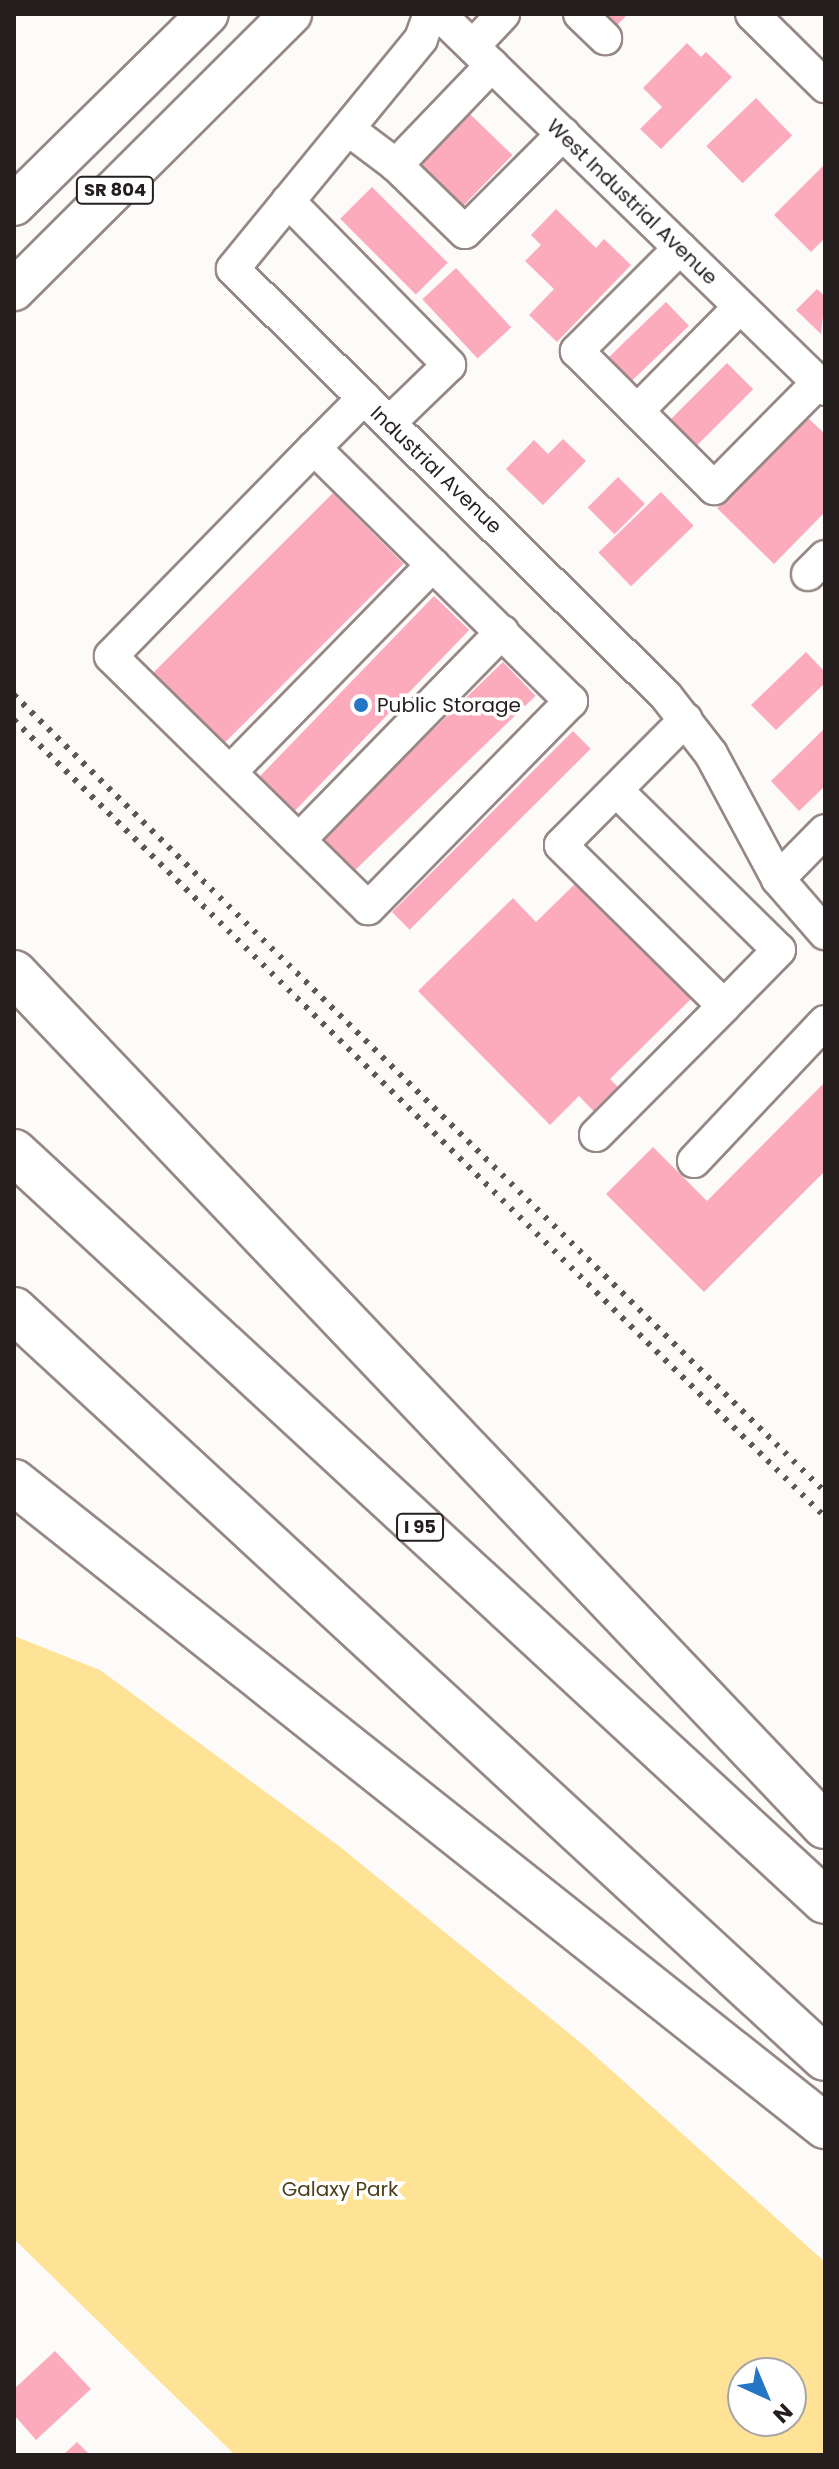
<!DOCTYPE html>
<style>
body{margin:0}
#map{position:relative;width:839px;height:2469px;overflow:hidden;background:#fdfafa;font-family:Poppins,sans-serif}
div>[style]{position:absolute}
.green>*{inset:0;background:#fee396}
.building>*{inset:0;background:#fbabbc;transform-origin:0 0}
.roads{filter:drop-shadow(2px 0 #968885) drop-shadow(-2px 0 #968885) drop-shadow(0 2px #968885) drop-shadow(0 -2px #968885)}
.minor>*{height:32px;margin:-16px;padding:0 16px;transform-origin:16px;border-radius:16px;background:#fff}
.major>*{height:40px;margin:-20px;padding:0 20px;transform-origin:20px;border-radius:20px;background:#fff}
.highway>*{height:44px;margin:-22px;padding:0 22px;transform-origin:22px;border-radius:22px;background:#fff}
.rail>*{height:6px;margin-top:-3px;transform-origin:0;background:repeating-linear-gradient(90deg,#5d5858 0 4px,transparent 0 12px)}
.dots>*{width:22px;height:22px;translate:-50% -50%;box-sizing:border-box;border:4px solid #fff;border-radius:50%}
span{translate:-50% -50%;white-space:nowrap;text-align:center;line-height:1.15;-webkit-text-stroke:7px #fff;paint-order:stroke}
.shield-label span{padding:2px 6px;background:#fff;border:2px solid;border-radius:6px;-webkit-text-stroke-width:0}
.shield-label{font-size:18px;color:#241f1e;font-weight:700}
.street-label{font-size:20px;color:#241f1e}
.poi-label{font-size:20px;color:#241f1e}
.left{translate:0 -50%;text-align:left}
.park-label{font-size:20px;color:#4d4017}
.frame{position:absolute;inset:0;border:16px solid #241f1e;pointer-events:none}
.north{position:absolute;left:727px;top:2357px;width:80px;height:80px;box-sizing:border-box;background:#fff;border:2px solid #a7a5a5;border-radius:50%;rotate:136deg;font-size:22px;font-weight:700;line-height:32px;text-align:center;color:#241f1e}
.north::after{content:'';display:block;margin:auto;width:28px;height:36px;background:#2475c4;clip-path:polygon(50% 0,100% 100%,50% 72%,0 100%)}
</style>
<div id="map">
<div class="green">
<div style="clip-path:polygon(evenodd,14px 1636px,100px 1670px,339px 1846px,581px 2043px,825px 2262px,825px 2455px,235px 2455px,14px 2239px,14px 1636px,743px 2373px,791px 2373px,791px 2421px,743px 2421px,743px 2373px)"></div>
</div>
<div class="building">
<div style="clip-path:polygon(593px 14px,628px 14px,611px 31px)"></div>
<div style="clip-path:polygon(687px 43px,701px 57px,706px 52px,732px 77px,661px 149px,640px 129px,662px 107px,643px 88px)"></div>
<div style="left:756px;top:98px;width:52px;height:69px;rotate:46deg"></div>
<div style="left:470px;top:114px;width:59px;height:80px;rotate:44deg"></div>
<div style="clip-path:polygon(823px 166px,825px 238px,811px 252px,774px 215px)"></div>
<div style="left:372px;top:187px;width:107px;height:45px;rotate:45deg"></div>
<div style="clip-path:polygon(556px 209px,596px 248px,604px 239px,631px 265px,557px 342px,529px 315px,554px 289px,525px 261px,541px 245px,531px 235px)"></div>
<div style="left:456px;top:268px;width:81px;height:46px;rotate:47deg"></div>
<div style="clip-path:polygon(817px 289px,825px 296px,821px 334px,796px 310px)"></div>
<div style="left:666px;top:302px;width:33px;height:81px;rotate:46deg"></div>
<div style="left:727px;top:363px;width:37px;height:93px;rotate:45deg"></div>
<div style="clip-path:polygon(806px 416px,825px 434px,825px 512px,774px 564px,717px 508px)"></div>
<div style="clip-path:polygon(563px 439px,586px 461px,543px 505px,506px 469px,534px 440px,548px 454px)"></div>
<div style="left:618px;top:477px;width:38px;height:43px;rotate:45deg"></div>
<div style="left:661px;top:492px;width:47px;height:87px;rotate:46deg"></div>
<div style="left:333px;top:493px;width:100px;height:256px;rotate:45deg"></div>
<div style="left:434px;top:596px;width:49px;height:257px;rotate:44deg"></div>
<div style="clip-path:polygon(806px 652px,825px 672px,825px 683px,776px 730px,751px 705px)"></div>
<div style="left:503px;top:662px;width:47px;height:257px;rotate:46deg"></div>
<div style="clip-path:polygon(825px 728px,825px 786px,799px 811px,771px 781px)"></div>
<div style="left:573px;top:731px;width:25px;height:256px;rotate:45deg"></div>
<div style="clip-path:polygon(576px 883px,691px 999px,610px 1079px,626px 1095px,601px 1119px,579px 1096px,550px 1125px,418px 991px,513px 898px,536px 922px)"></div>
<div style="clip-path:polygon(825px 1082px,825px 1171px,704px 1292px,606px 1194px,653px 1147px,707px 1201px)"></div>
<div style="clip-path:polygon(55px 2351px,91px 2389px,36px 2440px,14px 2415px,14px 2389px)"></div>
<div style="clip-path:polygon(77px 2442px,90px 2455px,63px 2455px)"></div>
</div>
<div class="roads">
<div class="minor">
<div style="left:430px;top:14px;width:27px;rotate:110deg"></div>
<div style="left:421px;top:39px;width:297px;rotate:129.3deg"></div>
<div style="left:233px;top:269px;width:608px;rotate:44.6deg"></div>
<div style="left:666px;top:696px;width:73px;rotate:52.2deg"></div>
<div style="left:711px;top:754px;width:142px;rotate:61.8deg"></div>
<div style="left:778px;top:879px;width:72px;rotate:49deg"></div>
<div style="left:439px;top:14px;width:538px;rotate:44.17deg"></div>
<div style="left:580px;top:14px;width:35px;rotate:44deg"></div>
<div style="left:752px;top:14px;width:103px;rotate:44.6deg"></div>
<div style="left:473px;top:46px;width:44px;rotate:-46.8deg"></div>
<div style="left:492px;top:65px;width:139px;rotate:133.8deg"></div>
<div style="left:396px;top:165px;width:96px;rotate:44.2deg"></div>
<div style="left:465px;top:232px;width:139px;rotate:-45deg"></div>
<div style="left:348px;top:129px;width:60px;rotate:36.9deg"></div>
<div style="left:288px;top:201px;width:230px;rotate:45.5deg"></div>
<div style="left:449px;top:365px;width:83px;rotate:136deg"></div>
<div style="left:680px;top:248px;width:146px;rotate:135deg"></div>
<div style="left:577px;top:351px;width:194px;rotate:45deg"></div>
<div style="left:714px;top:488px;width:148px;rotate:-45.3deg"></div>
<div style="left:637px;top:411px;width:146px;rotate:-45.3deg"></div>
<div style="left:314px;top:448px;width:361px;rotate:44.6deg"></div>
<div style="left:571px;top:701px;width:290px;rotate:134.4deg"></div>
<div style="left:368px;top:908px;width:360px;rotate:-135.6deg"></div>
<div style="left:111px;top:656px;width:291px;rotate:-45.7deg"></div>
<div style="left:314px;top:448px;width:71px;rotate:-45deg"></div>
<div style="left:808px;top:574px;width:24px;rotate:-45deg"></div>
<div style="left:230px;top:772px;width:290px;rotate:-45.6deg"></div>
<div style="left:616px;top:790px;width:228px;rotate:44.5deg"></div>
<div style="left:779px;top:950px;width:78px;rotate:134.5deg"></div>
<div style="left:299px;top:840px;width:291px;rotate:-45.7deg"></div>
<div style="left:778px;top:879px;width:67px;rotate:-45.6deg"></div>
<div style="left:596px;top:1135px;width:182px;rotate:-45.2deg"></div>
<div style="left:724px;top:1006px;width:229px;rotate:-135.4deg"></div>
<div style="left:561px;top:845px;width:177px;rotate:-45.2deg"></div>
<div style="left:694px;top:1161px;width:191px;rotate:-46.7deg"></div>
</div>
<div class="major">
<div style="left:14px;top:205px;width:272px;rotate:-44.6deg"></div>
<div style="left:14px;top:290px;width:391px;rotate:-44.9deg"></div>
</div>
<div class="highway">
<div style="left:14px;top:973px;width:1177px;rotate:46.45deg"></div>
<div style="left:14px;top:1152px;width:1104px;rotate:42.72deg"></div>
<div style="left:14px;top:1310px;width:1103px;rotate:42.69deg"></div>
<div style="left:14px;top:1482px;width:1036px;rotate:38.45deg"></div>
</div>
</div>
<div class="rail">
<div style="left:14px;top:695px;width:1137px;rotate:44.5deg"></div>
<div style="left:14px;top:720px;width:1137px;rotate:44.5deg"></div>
</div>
<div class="dots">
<div style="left:361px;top:705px;background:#2475c4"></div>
</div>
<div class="shield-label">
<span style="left:115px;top:190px">SR 804</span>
<span style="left:420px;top:1527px">I 95</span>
</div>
<div class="street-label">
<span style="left:632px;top:202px;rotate:44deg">West Industrial Avenue</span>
<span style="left:436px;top:470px;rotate:44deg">Industrial Avenue</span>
</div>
<div class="poi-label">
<span class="left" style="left:377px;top:705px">Public Storage</span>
</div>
<div class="park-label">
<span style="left:340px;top:2189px">Galaxy Park</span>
</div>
<div class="frame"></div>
<div class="north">N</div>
</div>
